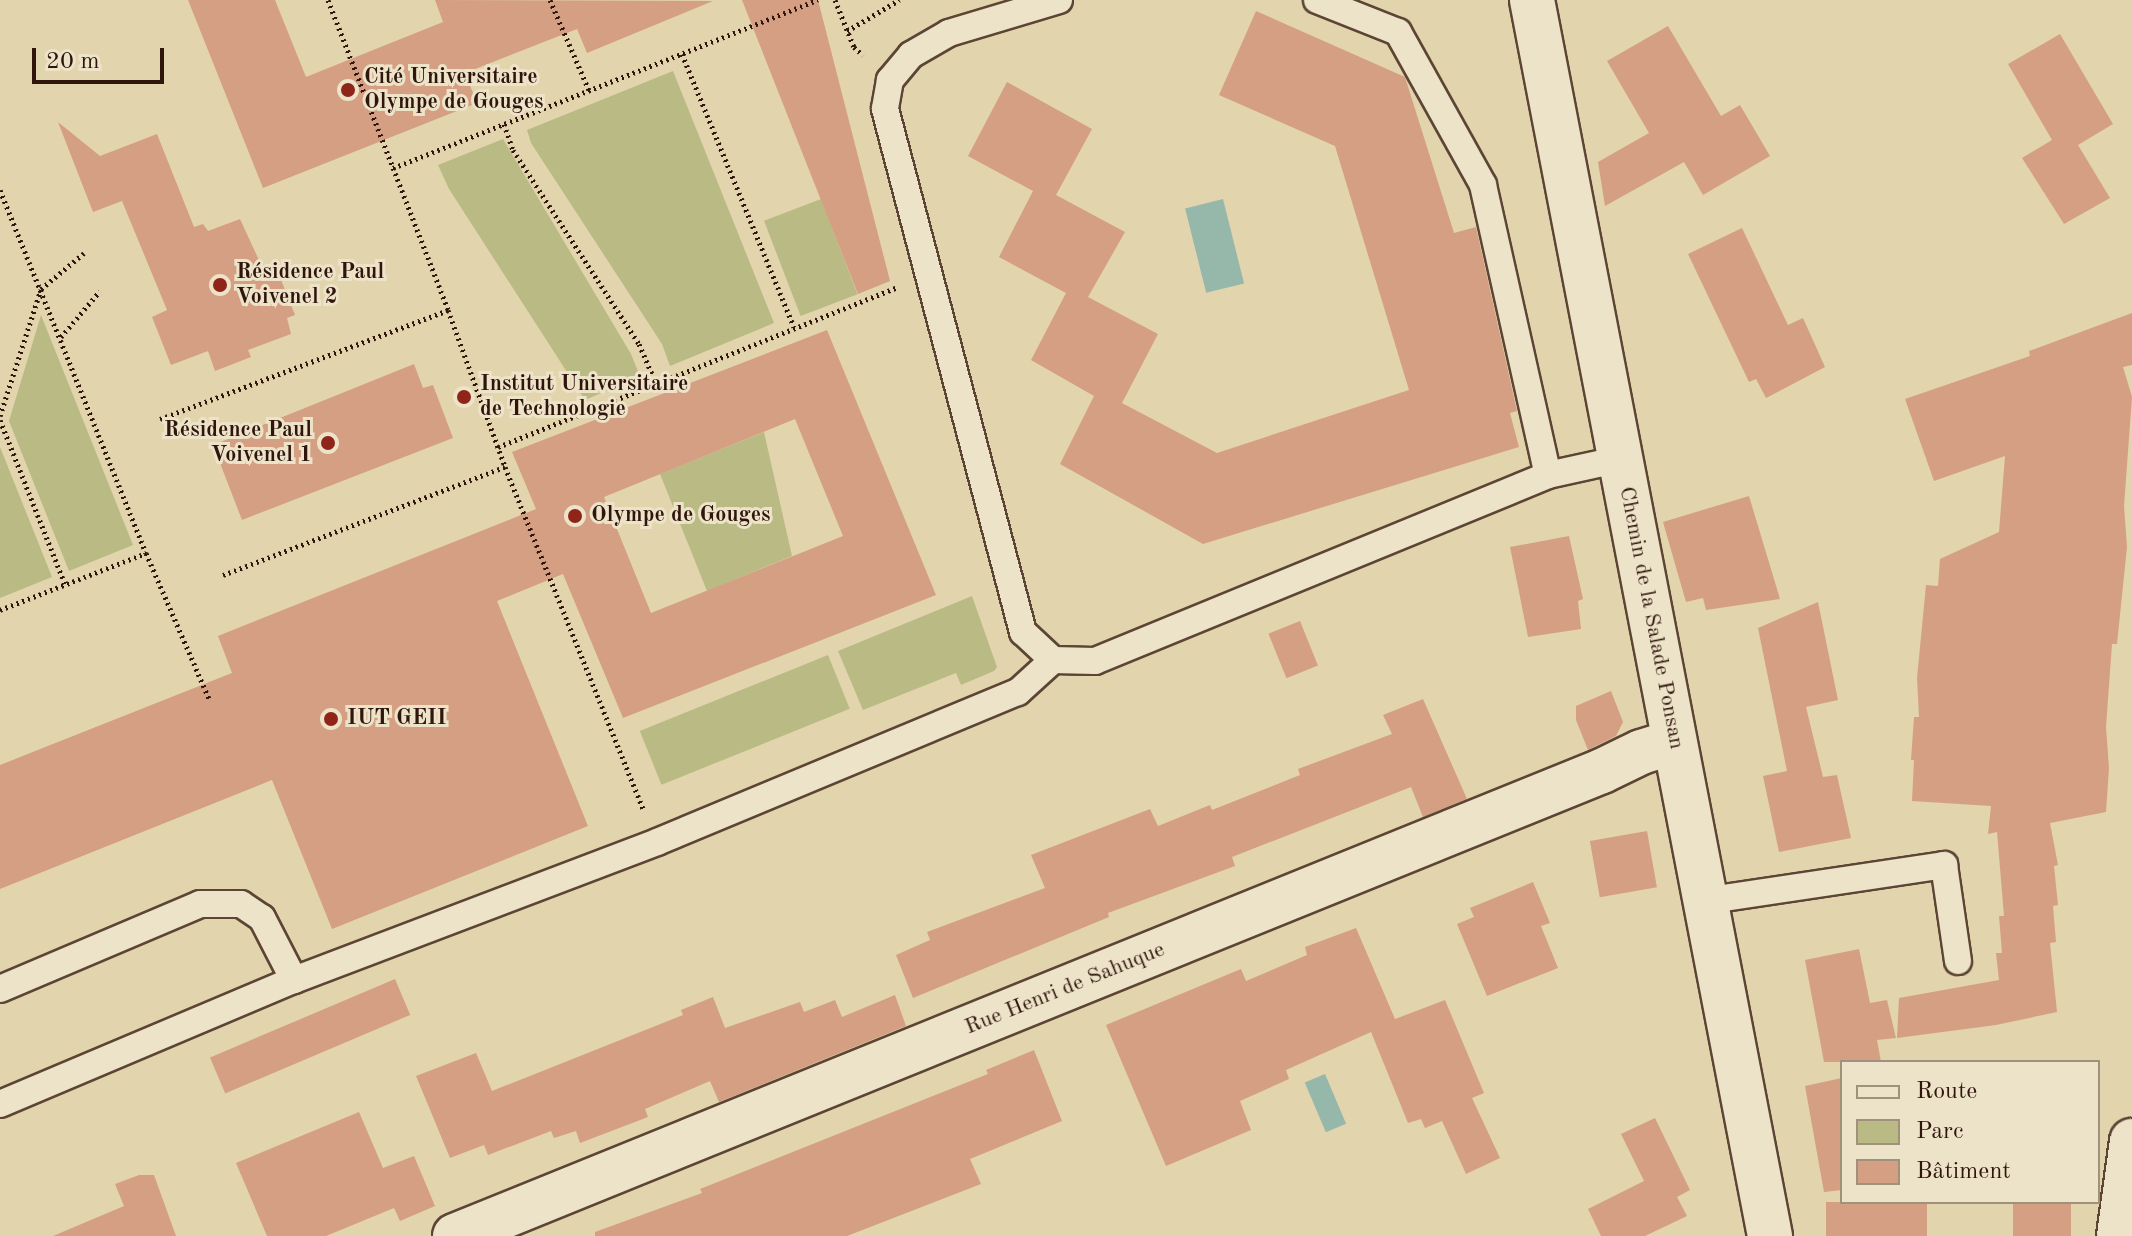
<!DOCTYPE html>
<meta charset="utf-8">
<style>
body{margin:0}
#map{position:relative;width:2132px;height:1236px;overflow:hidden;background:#e2d4ac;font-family:"Old Standard TT",serif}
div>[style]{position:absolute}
.green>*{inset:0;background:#babb84;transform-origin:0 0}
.water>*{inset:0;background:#95b8aa;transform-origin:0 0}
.building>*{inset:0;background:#d59f83;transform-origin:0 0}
.path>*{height:5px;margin-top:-2.5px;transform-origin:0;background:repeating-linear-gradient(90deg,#2f150c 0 2px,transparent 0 6px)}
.roads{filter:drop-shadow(2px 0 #5c4534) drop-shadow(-2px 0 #5c4534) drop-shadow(0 2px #5c4534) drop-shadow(0 -2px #5c4534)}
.service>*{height:26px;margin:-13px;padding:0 13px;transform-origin:13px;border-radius:13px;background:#ece3c9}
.minor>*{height:44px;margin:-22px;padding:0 22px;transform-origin:22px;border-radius:22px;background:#ece3c9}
.tertiary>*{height:44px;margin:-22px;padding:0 22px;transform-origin:22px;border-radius:22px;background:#ece3c9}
.dots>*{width:22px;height:22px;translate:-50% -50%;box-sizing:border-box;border:4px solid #ece3c9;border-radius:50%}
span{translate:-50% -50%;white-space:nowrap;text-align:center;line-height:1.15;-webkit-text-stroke:6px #ece3c9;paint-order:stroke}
.poi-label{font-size:22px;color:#2f150c;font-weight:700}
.left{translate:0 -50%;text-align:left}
.right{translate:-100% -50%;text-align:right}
.street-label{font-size:22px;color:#2f150c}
.legend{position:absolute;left:1840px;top:1060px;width:260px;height:144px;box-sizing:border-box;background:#ece3c9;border:2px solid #a0917d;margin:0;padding:10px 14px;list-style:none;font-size:24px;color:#2f150c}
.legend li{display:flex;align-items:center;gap:16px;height:40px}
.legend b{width:40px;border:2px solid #a0917d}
.scale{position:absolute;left:32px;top:48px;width:132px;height:36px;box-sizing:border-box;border:4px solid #2f150c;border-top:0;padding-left:10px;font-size:24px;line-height:28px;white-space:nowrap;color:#2f150c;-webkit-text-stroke:6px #ece3c9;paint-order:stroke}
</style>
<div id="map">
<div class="green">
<div style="clip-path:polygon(673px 71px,774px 323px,670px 366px,662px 344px,531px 143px,527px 130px)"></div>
<div style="clip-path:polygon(503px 139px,631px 354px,640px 376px,585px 400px,449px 189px,438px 165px)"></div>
<div style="left:821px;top:199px;width:102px;height:61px;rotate:69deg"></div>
<div style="clip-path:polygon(41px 315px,133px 545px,69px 571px,9px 421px)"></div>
<div style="clip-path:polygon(764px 432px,792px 556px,707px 591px,660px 474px)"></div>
<div style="clip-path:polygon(0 447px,52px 577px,0 598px)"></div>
<div style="clip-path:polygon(972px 596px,997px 667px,994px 671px,961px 685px,956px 673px,863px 710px,838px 651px)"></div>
<div style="left:828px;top:655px;width:58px;height:203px;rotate:68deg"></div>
</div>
<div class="water">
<div style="left:1223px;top:199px;width:87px;height:39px;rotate:76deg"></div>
<div style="left:1325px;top:1074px;width:54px;height:22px;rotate:67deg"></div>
</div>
<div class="building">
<div style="clip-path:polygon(188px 0,275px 0,306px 77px,443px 22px,435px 0,713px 1px,587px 53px,577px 29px,465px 73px,477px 103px,263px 188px)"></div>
<div style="clip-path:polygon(742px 0,818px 0,890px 281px,858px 294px)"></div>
<div style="clip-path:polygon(1256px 11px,1405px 77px,1454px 233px,1476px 227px,1517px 411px,1510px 413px,1519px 447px,1203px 544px,1060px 464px,1094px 396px,1031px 360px,1066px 293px,999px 257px,1033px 191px,968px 156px,1007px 82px,1092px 129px,1056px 195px,1125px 232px,1088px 297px,1158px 334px,1122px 403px,1217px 453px,1409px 390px,1335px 146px,1219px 95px)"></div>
<div style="clip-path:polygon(1668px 26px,1721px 116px,1740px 105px,1770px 156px,1703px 195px,1684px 162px,1605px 206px,1598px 162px,1649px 133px,1607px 61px)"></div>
<div style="clip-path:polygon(2060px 34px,2113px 124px,2078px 145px,2110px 198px,2064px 224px,2022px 158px,2052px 140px,2008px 64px)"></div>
<div style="clip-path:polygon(58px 122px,100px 156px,157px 134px,194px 227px,203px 224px,208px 231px,240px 219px,264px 271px,276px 267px,295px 315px,287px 318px,291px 334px,248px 350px,251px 357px,215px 371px,208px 351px,171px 365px,152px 317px,167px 310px,122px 201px,93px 212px)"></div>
<div style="clip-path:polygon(1742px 228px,1788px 325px,1803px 318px,1825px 367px,1766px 398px,1756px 379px,1749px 382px,1688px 254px)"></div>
<div style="clip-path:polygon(2132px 313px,2132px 365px,2123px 367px,2132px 397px,2124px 506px,2127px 547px,2117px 644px,2112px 644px,2106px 727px,2109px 768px,2106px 812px,2050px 823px,2058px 865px,2054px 866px,2058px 905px,2053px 906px,2056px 942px,2050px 943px,2057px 1012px,1996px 1025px,1897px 1038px,1899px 998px,1999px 980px,1996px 953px,2002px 953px,1999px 916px,2004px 916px,1997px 832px,1988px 834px,1991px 806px,1912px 801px,1914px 760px,1911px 760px,1914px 717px,1919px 717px,1917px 678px,1926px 585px,1938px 586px,1940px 559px,1999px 532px,2005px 456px,1934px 481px,1905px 399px,2030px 356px,2029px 351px)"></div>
<div style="clip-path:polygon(evenodd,827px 330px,936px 595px,623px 718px,563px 574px,497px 601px,588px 826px,332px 929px,272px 780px,0 889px,0 765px,232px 673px,218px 636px,536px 509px,512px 452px,827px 330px,795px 419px,843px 536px,651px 613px,604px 497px,795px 419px)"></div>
<div style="clip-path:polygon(414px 364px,423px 388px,433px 385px,453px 438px,242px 520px,213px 445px)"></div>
<div style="clip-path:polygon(1749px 496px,1780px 599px,1706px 610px,1703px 598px,1686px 602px,1663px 522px)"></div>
<div style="clip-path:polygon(1569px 536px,1583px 599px,1578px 601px,1581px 629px,1528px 637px,1510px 547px)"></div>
<div style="clip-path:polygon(1818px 602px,1838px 700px,1806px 707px,1823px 777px,1837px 775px,1851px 838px,1779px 852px,1763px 776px,1787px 771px,1758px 628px)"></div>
<div style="left:1300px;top:621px;width:48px;height:34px;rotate:68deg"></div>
<div style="clip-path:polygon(1611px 691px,1623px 722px,1616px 736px,1588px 750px,1576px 720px,1576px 706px)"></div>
<div style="clip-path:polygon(1423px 699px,1467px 799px,1423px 817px,1411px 787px,1232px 857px,1235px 866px,1108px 913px,1109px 917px,913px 998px,896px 955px,930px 940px,927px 932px,1045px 888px,1031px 855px,1150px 809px,1158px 826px,1210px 805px,1212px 810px,1300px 775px,1298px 769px,1392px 734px,1383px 715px)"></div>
<div style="left:1647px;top:831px;width:57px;height:58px;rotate:80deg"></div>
<div style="clip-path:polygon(1533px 882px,1550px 923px,1541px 926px,1558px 968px,1487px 996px,1457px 924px,1474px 917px,1470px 908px)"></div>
<div style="clip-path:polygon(1356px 928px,1395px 1019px,1445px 1000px,1484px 1093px,1472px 1098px,1500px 1158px,1466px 1174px,1442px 1121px,1425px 1128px,1421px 1119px,1408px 1123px,1371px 1032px,1286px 1070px,1289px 1079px,1240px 1101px,1251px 1130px,1166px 1166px,1106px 1025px,1241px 969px,1246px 981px,1307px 955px,1305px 947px)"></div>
<div style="clip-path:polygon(1859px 949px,1870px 1003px,1887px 1000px,1896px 1038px,1877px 1040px,1881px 1062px,1824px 1062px,1805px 960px)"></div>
<div style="left:395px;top:979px;width:39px;height:201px;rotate:67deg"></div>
<div style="clip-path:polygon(895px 995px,906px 1026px,719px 1102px,710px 1081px,645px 1109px,648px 1117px,580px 1143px,576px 1131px,554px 1138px,551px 1131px,488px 1155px,484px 1145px,450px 1158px,416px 1076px,476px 1053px,492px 1091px,683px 1015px,681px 1010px,713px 997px,725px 1028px,800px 1002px,804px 1012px,835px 1000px,842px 1017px)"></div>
<div style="clip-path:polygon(1034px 1050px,1062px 1121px,970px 1159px,981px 1184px,847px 1236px,595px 1236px,595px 1232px,702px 1193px,700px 1189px,988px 1074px,986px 1070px)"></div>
<div style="clip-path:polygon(1842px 1078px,1842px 1190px,1824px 1192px,1805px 1086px)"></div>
<div style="clip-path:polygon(359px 1112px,383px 1168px,414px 1156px,435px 1206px,400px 1221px,394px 1208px,326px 1236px,267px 1236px,236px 1163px)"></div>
<div style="clip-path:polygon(1655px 1118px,1690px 1190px,1677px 1197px,1687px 1216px,1645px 1236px,1601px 1236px,1588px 1209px,1644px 1181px,1621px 1134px)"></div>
<div style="clip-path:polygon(139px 1175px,154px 1175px,176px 1236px,53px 1236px,124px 1206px,115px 1184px)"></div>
<div style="left:1826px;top:1202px;width:101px;height:35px"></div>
<div style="left:2013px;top:1202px;width:58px;height:34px"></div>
</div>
<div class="path">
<div style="left:328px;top:0;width:332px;rotate:68.8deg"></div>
<div style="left:550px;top:0;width:98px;rotate:66.6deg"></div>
<div style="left:835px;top:0;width:51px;rotate:68deg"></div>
<div style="left:854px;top:47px;width:12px;rotate:42deg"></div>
<div style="left:847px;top:31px;width:61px;rotate:-30.8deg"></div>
<div style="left:682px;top:54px;width:295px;rotate:67.7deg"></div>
<div style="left:504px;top:124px;width:28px;rotate:71deg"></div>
<div style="left:513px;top:150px;width:231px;rotate:57deg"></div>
<div style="left:639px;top:344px;width:43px;rotate:66.4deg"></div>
<div style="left:393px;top:168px;width:457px;rotate:-21.6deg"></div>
<div style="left:0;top:190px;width:391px;rotate:68.1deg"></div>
<div style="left:61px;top:337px;width:60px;rotate:-49.7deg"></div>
<div style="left:0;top:416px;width:133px;rotate:-72.1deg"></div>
<div style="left:41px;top:289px;width:56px;rotate:-39.9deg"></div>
<div style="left:160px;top:419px;width:308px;rotate:-20.7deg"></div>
<div style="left:448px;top:310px;width:167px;rotate:70deg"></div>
<div style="left:505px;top:467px;width:371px;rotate:68deg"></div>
<div style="left:0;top:420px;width:176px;rotate:68.4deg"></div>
<div style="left:498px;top:447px;width:431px;rotate:-21.8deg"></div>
<div style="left:223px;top:575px;width:302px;rotate:-21deg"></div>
<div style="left:0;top:610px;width:157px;rotate:-21.3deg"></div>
<div style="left:146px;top:553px;width:161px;rotate:66.6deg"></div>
</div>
<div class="roads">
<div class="service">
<div style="left:1059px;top:0;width:115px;rotate:163.3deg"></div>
<div style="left:949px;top:33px;width:44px;rotate:149.9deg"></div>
<div style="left:911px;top:55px;width:33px;rotate:130deg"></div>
<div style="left:890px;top:80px;width:29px;rotate:100deg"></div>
<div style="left:885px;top:109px;width:541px;rotate:75.22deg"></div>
<div style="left:1023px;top:632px;width:41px;rotate:43deg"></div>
<div style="left:1053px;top:660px;width:42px;rotate:1.4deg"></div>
<div style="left:1095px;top:661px;width:490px;rotate:-22.3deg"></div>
<div style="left:1548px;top:475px;width:75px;rotate:-12.4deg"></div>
<div style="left:1317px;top:0;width:87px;rotate:21.6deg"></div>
<div style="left:1398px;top:32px;width:175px;rotate:60.9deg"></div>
<div style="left:1483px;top:185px;width:297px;rotate:77.4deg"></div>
<div style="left:1704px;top:901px;width:243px;rotate:-8.5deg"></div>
<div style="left:1944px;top:865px;width:97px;rotate:81.7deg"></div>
<div style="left:0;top:989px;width:217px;rotate:-23deg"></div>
<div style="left:200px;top:904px;width:41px"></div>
<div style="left:241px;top:904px;width:25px;rotate:34deg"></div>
<div style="left:262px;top:918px;width:70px;rotate:62.7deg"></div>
<div style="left:0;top:1104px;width:319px;rotate:-22.9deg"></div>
<div style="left:294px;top:980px;width:388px;rotate:-20.8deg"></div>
<div style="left:657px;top:842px;width:391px;rotate:-22.6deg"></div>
<div style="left:1018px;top:692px;width:47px;rotate:-42.4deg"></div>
</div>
<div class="minor">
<div style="left:455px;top:1236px;width:1238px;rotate:-22.07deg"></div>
<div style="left:1602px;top:771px;width:43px;rotate:-26deg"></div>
<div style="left:1641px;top:752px;width:34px;rotate:-17deg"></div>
<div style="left:2119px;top:1236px;width:96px;rotate:-82.2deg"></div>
</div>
<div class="tertiary">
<div style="left:1532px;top:0;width:1259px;rotate:79.1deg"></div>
</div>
</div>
<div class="dots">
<div style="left:348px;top:90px;background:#8f2418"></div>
<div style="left:220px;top:285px;background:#8f2418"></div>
<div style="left:464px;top:397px;background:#8f2418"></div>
<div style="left:328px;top:443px;background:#8f2418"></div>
<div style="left:575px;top:516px;background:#8f2418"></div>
<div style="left:331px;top:719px;background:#8f2418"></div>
</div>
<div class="poi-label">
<span class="left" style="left:364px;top:90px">Cité Universitaire<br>Olympe de Gouges</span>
<span class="left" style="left:236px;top:285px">Résidence Paul<br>Voivenel 2</span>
<span class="left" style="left:480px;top:397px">Institut Universitaire<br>de Technologie</span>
<span class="right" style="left:312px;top:443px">Résidence Paul<br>Voivenel 1</span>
<span class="left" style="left:591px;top:516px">Olympe de Gouges</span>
<span class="left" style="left:347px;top:719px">IUT GEII</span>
</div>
<div class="street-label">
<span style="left:1651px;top:618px;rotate:79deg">Chemin de la Salade Ponsan</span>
<span style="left:1065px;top:989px;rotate:-22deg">Rue Henri de Sahuque</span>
</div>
<ul class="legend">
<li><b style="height:10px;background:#ece3c9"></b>Route</li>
<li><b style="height:22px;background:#babb84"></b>Parc</li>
<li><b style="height:22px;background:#d59f83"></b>Bâtiment</li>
</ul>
<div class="scale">20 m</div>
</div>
